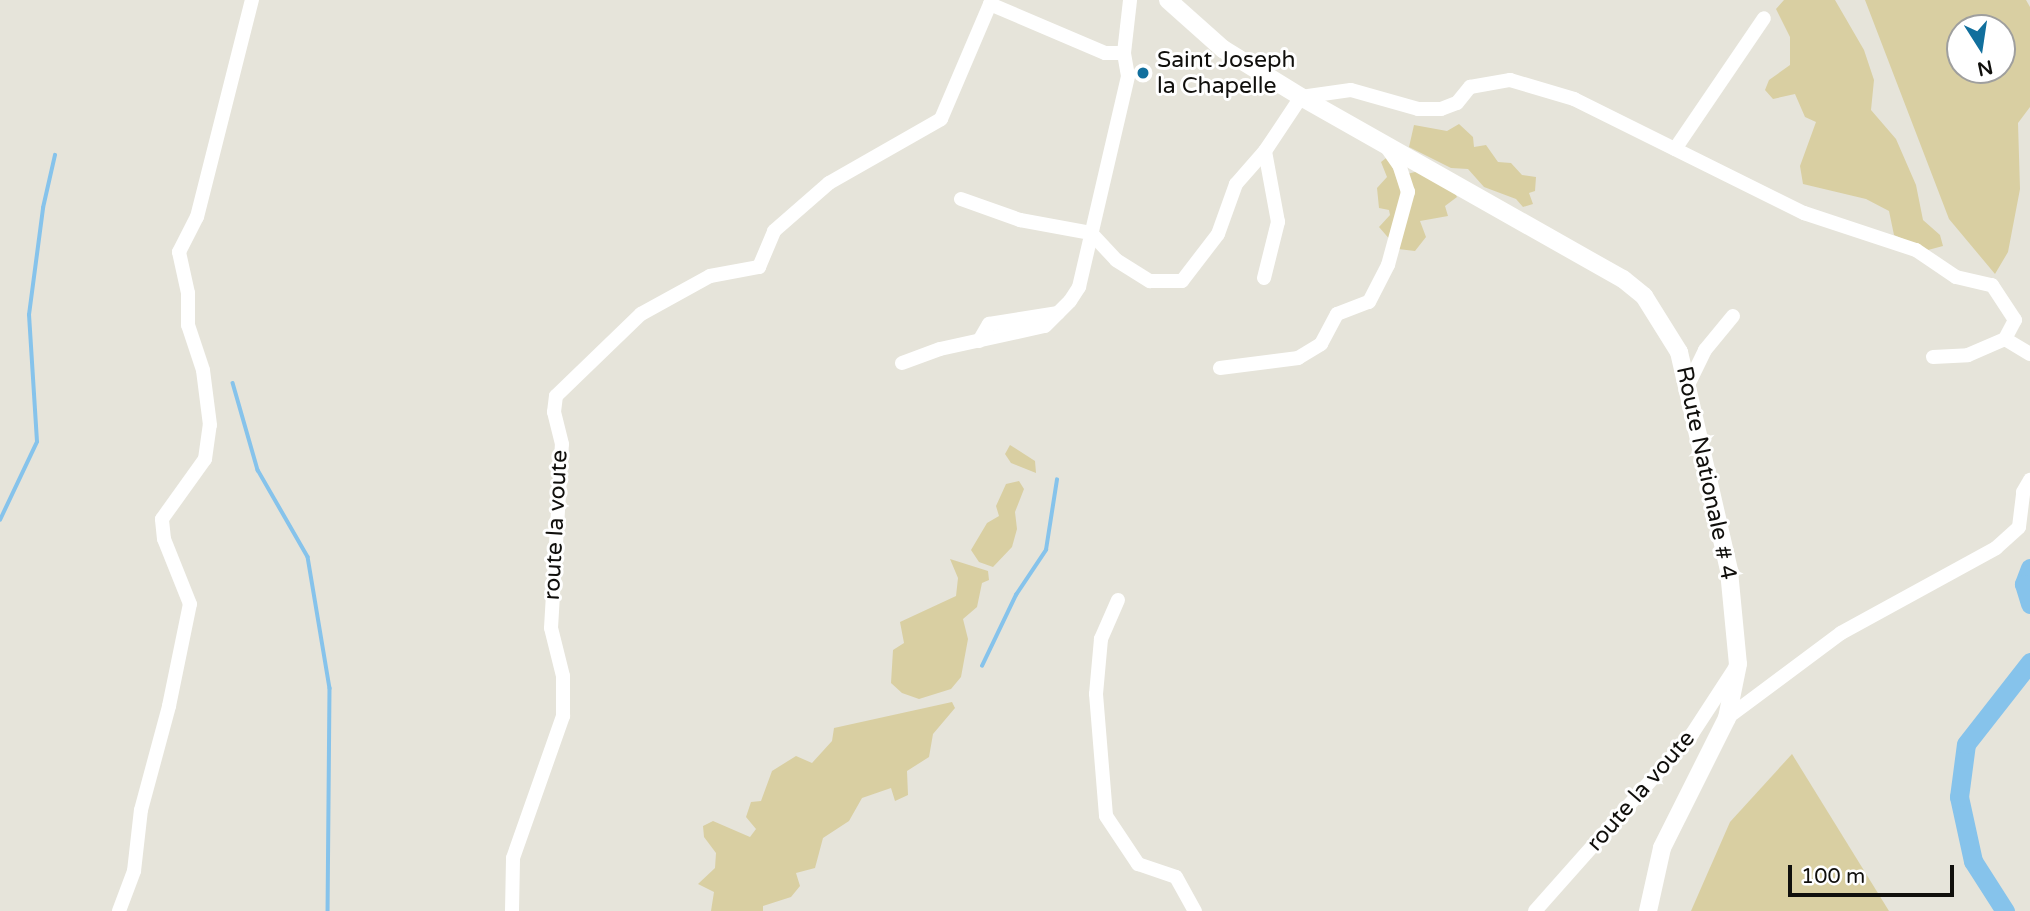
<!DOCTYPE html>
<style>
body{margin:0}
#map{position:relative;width:2030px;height:911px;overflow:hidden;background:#e6e4da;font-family:"Varela Round",sans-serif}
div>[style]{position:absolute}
.green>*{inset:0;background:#d9cfa2}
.stream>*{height:3.5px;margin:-1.75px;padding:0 1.75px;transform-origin:1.75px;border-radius:1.75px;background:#86c3eb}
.river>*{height:19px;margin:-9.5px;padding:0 9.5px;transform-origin:9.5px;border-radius:9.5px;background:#86c3eb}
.minor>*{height:14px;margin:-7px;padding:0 7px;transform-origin:7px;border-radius:7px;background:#fff}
.major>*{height:18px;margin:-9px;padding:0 9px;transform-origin:9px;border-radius:9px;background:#fff}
.dots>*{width:19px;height:19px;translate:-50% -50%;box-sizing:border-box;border:4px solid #fff;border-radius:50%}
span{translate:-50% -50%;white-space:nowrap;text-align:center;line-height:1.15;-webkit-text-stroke:6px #fff;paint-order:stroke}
.poi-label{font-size:23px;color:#100f0c}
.left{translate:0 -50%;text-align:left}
.street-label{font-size:23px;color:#100f0c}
.north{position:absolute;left:1946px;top:14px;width:70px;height:70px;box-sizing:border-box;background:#fff;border:2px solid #9f9f9e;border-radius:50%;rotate:168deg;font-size:19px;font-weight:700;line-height:28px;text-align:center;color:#100f0c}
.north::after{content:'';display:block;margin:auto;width:24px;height:32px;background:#116f9d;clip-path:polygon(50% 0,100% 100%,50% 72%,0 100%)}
.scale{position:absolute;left:1788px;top:865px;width:166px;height:32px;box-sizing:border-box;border:4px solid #100f0c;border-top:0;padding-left:9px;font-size:21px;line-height:24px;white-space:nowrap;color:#100f0c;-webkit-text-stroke:5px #fff;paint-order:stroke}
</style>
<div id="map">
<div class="green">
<div style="clip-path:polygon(1784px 0,1835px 0,1864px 50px,1874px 80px,1871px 110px,1896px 139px,1916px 185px,1923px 220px,1940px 235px,1943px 246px,1928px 250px,1894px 235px,1889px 211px,1866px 199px,1803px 184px,1800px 166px,1816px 122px,1805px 117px,1795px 94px,1773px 99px,1765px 90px,1769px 80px,1790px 65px,1790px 37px,1776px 9px)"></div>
<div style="clip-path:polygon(evenodd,1865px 0,2026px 0,2030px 7px,2030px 107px,2018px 123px,2020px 189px,2008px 252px,1995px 274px,1949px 219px,1865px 0,1960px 28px,2002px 28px,2002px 70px,1960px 70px,1960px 28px)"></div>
<div style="clip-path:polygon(1459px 124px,1473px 137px,1474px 147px,1486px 145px,1498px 162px,1511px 163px,1522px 175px,1536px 177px,1535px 191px,1529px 193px,1533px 204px,1523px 207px,1516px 199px,1484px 187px,1468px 169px,1451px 168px,1409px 147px,1414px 125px,1447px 131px)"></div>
<div style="clip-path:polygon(1390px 155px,1407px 174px,1423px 170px,1441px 186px,1452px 187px,1457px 197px,1445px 206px,1448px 216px,1420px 221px,1426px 237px,1415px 251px,1398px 249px,1379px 227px,1390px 215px,1389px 210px,1379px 208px,1377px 188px,1387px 177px,1381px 162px)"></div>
<div style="clip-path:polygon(1010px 445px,1035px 461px,1036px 473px,1011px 463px,1005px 454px)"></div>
<div style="clip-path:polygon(1019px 481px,1024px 489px,1015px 512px,1017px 529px,1012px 547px,993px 567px,979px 562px,971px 550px,987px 523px,999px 516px,996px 506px,1006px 484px)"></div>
<div style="clip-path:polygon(950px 559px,988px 571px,989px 580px,982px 583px,977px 607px,963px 619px,968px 639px,961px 677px,951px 689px,919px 699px,902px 693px,891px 683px,893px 650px,904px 643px,900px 622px,956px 596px,958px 578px)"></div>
<div style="clip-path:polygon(952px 702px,955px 708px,933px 734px,929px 757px,907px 771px,908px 795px,895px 801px,891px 788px,862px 798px,849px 821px,823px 838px,815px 868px,796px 873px,800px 886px,791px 897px,763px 906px,763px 911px,711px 911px,714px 892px,698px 884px,715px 868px,716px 853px,704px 837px,703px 826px,713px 821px,750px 837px,756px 829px,746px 817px,751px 802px,761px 801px,772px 771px,796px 756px,812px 763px,832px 741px,834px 728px)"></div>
<div style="clip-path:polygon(1792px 754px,1889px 911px,1691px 911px,1730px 822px)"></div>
</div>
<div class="stream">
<div style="left:233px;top:383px;width:91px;rotate:74deg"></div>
<div style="left:258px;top:470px;width:100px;rotate:60.1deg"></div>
<div style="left:308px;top:557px;width:133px;rotate:80.5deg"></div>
<div style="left:330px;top:688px;width:223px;rotate:90.5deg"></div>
<div style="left:0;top:520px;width:86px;rotate:-64.6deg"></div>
<div style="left:37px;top:442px;width:127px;rotate:-93.6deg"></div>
<div style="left:29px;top:315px;width:108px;rotate:-82.5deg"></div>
<div style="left:43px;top:208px;width:54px;rotate:-77.2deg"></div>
<div style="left:982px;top:666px;width:79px;rotate:-64.4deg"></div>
<div style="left:1016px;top:595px;width:54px;rotate:-56.3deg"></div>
<div style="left:1046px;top:550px;width:71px;rotate:-81.1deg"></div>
</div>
<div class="river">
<div style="left:2030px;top:568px;width:17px;rotate:111deg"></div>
<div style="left:2024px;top:584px;width:21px;rotate:73deg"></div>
<div style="left:2005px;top:911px;width:59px;rotate:-122.6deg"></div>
<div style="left:1973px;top:861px;width:66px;rotate:-102.3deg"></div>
<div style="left:1959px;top:797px;width:53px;rotate:-82.5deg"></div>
<div style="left:1966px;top:744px;width:104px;rotate:-52deg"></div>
</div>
<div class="minor">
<div style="left:1675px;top:149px;width:158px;rotate:-55.8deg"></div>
<div style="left:961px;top:199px;width:63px;rotate:19.6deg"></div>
<div style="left:1020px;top:220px;width:72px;rotate:10.4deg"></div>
<div style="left:1091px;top:233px;width:37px;rotate:47deg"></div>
<div style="left:1116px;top:260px;width:40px;rotate:32deg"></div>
<div style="left:1150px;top:281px;width:32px"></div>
<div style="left:1182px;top:281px;width:59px;rotate:-52.5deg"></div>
<div style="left:1218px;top:234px;width:53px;rotate:-70.2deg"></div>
<div style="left:1236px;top:184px;width:44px;rotate:-48.7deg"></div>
<div style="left:1265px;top:151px;width:65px;rotate:-56.3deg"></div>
<div style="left:1301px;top:97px;width:50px;rotate:-8deg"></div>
<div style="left:1351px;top:90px;width:70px;rotate:15.8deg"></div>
<div style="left:1418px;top:109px;width:23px"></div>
<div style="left:1441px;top:109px;width:17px;rotate:-21deg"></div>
<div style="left:1457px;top:103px;width:21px;rotate:-51deg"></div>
<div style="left:1470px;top:87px;width:41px;rotate:-9.9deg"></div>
<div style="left:1510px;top:80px;width:67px;rotate:16.5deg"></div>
<div style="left:1574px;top:99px;width:257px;rotate:26.4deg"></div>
<div style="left:1804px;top:213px;width:118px;rotate:18.3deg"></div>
<div style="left:1916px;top:250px;width:48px;rotate:34deg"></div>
<div style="left:1956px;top:277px;width:37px;rotate:13deg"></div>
<div style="left:1992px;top:285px;width:42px;rotate:56.7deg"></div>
<div style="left:2015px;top:320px;width:21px;rotate:118deg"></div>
<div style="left:2005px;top:339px;width:29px;rotate:31deg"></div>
<div style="left:1264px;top:278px;width:58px;rotate:-76deg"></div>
<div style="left:1278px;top:222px;width:72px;rotate:-100.4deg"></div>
<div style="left:979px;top:341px;width:20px;rotate:-60deg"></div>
<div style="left:989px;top:324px;width:70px;rotate:-9.1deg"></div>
<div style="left:1933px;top:357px;width:35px;rotate:-3deg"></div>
<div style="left:1968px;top:355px;width:40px;rotate:-23.4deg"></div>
<div style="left:902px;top:363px;width:40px;rotate:-20.2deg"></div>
<div style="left:940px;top:349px;width:107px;rotate:-12.4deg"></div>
<div style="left:1045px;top:326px;width:35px;rotate:-45deg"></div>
<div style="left:1070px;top:301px;width:17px;rotate:-57deg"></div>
<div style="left:1079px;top:287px;width:217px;rotate:-76.9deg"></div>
<div style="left:1128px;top:76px;width:23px;rotate:-100deg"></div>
<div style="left:1220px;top:368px;width:79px;rotate:-7.3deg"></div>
<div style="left:1298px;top:358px;width:27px;rotate:-31deg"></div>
<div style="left:1321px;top:344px;width:34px;rotate:-62deg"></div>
<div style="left:1337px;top:314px;width:34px;rotate:-21deg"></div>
<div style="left:1369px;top:302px;width:42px;rotate:-62.8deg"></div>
<div style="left:1388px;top:265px;width:76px;rotate:-74.7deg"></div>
<div style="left:1408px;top:192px;width:28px;rotate:-108deg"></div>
<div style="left:1399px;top:165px;width:24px;rotate:-125deg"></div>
<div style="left:1689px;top:383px;width:37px;rotate:-64deg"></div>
<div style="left:1705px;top:350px;width:44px;rotate:-50.5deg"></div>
<div style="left:1118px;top:600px;width:43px;rotate:113.6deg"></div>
<div style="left:1101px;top:639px;width:55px;rotate:95.2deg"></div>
<div style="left:1096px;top:694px;width:122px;rotate:85.3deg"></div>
<div style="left:1106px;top:816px;width:58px;rotate:56.3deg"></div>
<div style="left:1138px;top:864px;width:40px;rotate:18.9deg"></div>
<div style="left:1176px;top:877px;width:39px;rotate:61deg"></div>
<div style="left:1727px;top:718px;width:142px;rotate:-36.7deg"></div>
<div style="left:1841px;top:633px;width:177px;rotate:-28.7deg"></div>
<div style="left:1996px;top:548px;width:31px;rotate:-42deg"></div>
<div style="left:2019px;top:527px;width:35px;rotate:-83deg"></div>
<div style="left:2023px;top:492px;width:14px;rotate:-60deg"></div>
<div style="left:119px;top:911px;width:43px;rotate:-69.4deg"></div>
<div style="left:134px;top:871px;width:61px;rotate:-83.5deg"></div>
<div style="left:141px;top:810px;width:108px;rotate:-74.9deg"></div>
<div style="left:169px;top:706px;width:104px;rotate:-78.4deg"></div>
<div style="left:190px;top:604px;width:70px;rotate:-111.8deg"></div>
<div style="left:164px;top:539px;width:20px;rotate:-96deg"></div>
<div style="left:162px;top:519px;width:74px;rotate:-54.4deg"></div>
<div style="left:205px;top:459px;width:34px;rotate:-82deg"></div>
<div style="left:210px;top:425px;width:55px;rotate:-97.3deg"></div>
<div style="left:203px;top:370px;width:47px;rotate:-108.4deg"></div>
<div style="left:188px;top:325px;width:32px;rotate:-90deg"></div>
<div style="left:188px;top:293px;width:42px;rotate:-102.4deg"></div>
<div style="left:179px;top:252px;width:39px;rotate:-63deg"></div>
<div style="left:197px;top:217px;width:224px;rotate:-75.8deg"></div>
<div style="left:512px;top:911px;width:53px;rotate:-88.9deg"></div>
<div style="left:513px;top:858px;width:151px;rotate:-70.6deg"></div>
<div style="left:563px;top:716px;width:40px;rotate:-90deg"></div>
<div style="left:563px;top:676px;width:49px;rotate:-104deg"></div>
<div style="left:551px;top:628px;width:184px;rotate:-86.6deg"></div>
<div style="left:562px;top:444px;width:33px;rotate:-104deg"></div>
<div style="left:554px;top:412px;width:16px;rotate:-83deg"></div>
<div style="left:556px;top:396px;width:118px;rotate:-44deg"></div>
<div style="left:641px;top:314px;width:79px;rotate:-28.8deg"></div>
<div style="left:710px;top:276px;width:50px;rotate:-10.4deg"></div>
<div style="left:759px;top:267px;width:39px;rotate:-67deg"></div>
<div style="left:774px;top:231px;width:73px;rotate:-41.1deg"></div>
<div style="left:829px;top:183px;width:129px;rotate:-29.7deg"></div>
<div style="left:941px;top:119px;width:125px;rotate:-66.9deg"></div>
<div style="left:990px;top:4px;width:125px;rotate:23.1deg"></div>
<div style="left:1105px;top:53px;width:19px"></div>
<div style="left:1124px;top:53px;width:53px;rotate:-83.5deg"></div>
<div style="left:1535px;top:911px;width:237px;rotate:-48.4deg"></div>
<div style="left:1692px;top:734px;width:79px;rotate:-56.9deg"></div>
</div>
<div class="major">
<div style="left:1168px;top:0;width:74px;rotate:41.7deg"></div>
<div style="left:1223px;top:49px;width:92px;rotate:31.6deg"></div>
<div style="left:1301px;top:97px;width:370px;rotate:29.5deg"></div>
<div style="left:1623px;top:279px;width:27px;rotate:39deg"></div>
<div style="left:1644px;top:296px;width:66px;rotate:58deg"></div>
<div style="left:1679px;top:352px;width:225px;rotate:77.1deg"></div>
<div style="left:1729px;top:571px;width:93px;rotate:84.5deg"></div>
<div style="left:1738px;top:664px;width:55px;rotate:101.5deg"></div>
<div style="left:1727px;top:718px;width:145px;rotate:116.6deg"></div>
<div style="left:1662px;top:848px;width:65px;rotate:102.5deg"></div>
</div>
<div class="dots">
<div style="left:1143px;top:73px;background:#116f9d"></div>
</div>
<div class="poi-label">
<span class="left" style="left:1157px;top:73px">Saint Joseph<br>la Chapelle</span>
</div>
<div class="street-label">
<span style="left:1706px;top:473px;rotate:78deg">Route Nationale # 4</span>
<span style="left:556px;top:525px;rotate:-87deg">route la voute</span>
<span style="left:1641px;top:791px;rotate:-49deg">route la voute</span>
</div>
<div class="north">N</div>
<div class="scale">100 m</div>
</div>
